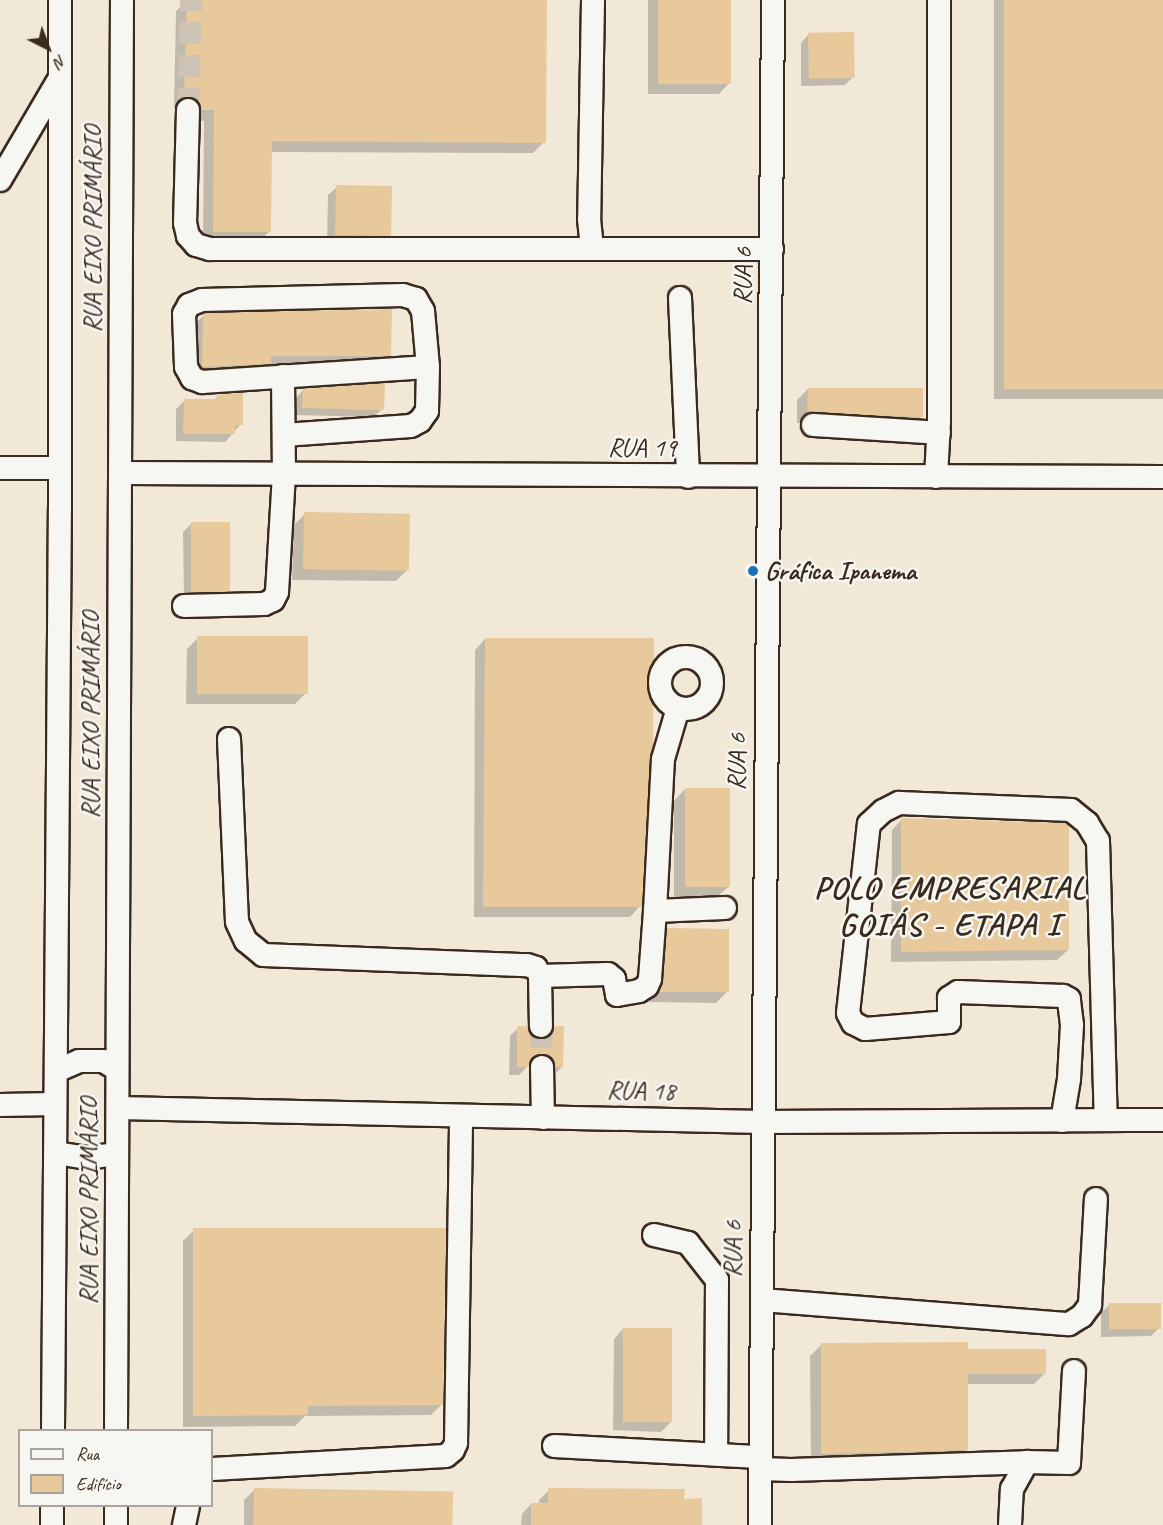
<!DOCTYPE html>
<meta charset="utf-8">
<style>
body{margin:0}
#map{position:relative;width:1163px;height:1525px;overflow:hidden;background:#f2e8d8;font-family:Caveat,sans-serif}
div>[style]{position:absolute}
.shadow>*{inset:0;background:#0003;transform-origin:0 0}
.building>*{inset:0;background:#e8c99b;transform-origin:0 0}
.minor-tunnel>*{height:22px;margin-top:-11px;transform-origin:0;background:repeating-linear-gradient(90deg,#cdc2b3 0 22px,transparent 0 33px)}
.roads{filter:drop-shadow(2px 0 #3b2a1e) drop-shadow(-2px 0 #3b2a1e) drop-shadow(0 2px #3b2a1e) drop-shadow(0 -2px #3b2a1e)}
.minor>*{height:22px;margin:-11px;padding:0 11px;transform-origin:11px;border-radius:11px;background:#f6f6f2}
.minor>.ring{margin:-11px;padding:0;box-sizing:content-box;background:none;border:22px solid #f6f6f2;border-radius:50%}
.dots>*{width:16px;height:16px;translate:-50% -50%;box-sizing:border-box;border:3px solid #f6f6f2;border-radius:50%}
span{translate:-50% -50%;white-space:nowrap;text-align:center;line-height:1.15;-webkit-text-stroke:5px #f6f6f2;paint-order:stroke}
.street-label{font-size:26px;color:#3b2a1e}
.poi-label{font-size:26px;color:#3b2a1e;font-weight:700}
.left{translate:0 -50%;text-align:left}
.district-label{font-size:32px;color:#3b2a1e;font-weight:700;letter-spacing:1.5px}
.legend{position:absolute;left:18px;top:1429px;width:195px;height:78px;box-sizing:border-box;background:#f6f6f2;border:2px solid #aba49d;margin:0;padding:8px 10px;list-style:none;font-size:18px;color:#3b2a1e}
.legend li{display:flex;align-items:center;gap:12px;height:30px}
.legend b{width:30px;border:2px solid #aba49d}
.north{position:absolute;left:18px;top:18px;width:60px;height:60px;-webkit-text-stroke:4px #f6f6f2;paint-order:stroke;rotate:138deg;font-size:16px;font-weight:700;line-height:24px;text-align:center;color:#3b2a1e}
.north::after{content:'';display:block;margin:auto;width:21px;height:27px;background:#3b2a1e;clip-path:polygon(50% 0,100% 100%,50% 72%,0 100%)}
</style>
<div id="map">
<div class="shadow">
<div style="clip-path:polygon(187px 0,546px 0,544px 142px,533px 153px,270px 152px,269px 232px,258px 242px,203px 242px,204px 121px,191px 120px,185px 109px,174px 108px,176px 11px)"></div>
<div style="clip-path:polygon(648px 0,730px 0,730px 82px,719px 94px,648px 94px)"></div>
<div style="left:994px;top:0;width:169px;height:399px"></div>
<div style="clip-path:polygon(809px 34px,853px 77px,845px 85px,801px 86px,801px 43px)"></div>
<div style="clip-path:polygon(337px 187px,389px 235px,381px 243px,327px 243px,328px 195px)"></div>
<div style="clip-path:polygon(203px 316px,389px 355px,379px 366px,267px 366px,259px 374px,192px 377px,193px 326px)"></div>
<div style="clip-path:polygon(808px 389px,921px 416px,910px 427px,797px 423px,797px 400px)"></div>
<div style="clip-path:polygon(303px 390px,382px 409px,374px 417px,294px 415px,295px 399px)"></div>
<div style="clip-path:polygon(218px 396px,241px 424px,225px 442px,176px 441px,176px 409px,185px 400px,213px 401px)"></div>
<div style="clip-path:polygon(305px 514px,407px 570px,396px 581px,292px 580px,294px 525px)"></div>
<div style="clip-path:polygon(191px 524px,229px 591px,221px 599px,184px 600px,183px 532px)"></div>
<div style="clip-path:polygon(198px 638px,306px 693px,295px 704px,186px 704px,187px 649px)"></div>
<div style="clip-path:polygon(485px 639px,640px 906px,630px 917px,474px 917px,475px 650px)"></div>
<div style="clip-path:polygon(685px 789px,729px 886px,717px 897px,674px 897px,674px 801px)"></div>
<div style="clip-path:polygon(902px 819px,1068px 950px,1057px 960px,891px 962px,892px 830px)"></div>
<div style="clip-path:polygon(668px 930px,727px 992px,716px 1003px,649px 1002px,653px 992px,657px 941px)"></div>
<div style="clip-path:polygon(518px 1028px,541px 1041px,555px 1028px,562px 1067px,554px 1075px,548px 1075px,533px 1061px,519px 1075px,509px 1075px,510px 1036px)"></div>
<div style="clip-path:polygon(194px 1230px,442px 1404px,431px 1415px,305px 1416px,295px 1426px,183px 1427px,183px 1241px)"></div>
<div style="clip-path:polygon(1109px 1305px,1159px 1328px,1151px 1336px,1101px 1337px,1101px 1313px)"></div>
<div style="clip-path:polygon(623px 1329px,671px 1422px,661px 1432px,613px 1430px,614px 1339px)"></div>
<div style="clip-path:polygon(821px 1345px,967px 1351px,1045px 1373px,1034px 1384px,967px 1384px,967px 1450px,956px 1461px,811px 1465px,810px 1356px)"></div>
<div style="clip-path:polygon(255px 1489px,450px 1525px,244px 1525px,244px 1500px)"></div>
<div style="clip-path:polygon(549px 1490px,682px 1500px,700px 1525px,521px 1525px,522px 1514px,531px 1504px,539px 1504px,539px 1500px)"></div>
</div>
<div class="building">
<div style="clip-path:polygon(187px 0,547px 0,546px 143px,272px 141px,271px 232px,213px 232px,214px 110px,201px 110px,196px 99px,184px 98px)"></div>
<div style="left:658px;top:0;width:73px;height:84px"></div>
<div style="left:1004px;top:0;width:159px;height:389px"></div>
<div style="left:854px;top:32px;width:46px;height:46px;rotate:89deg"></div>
<div style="left:336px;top:185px;width:56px;height:50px;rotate:1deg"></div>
<div style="clip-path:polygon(392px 309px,391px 356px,271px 356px,271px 364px,202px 367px,203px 314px,205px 313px)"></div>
<div style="clip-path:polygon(385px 383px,384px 410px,302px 408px,303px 389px)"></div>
<div style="clip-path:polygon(808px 388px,923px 388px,923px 417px,807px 413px)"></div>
<div style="clip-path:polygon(243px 393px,243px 425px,235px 425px,235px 434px,183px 434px,184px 399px,217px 399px,217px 395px)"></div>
<div style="left:304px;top:512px;width:106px;height:57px;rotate:1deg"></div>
<div style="left:191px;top:522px;width:39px;height:70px"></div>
<div style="left:197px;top:636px;width:111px;height:58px"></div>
<div style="clip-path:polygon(485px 638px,654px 638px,653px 746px,650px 758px,642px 907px,483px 907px)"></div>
<div style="left:685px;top:788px;width:45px;height:99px"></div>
<div style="clip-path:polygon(901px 818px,1066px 823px,1069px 825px,1069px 950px,901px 952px)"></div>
<div style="clip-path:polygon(667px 928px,729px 929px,729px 992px,659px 992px,663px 980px)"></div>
<div style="clip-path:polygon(517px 1026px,528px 1026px,530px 1033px,541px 1039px,548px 1037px,554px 1026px,564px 1026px,563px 1067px,556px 1067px,553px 1060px,542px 1054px,535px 1056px,529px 1067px,517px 1067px)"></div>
<div style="clip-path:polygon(193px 1228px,446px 1228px,443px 1405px,308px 1406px,308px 1415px,193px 1416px)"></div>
<div style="left:1109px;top:1303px;width:52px;height:26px"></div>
<div style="left:623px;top:1328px;width:49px;height:94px"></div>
<div style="clip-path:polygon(968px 1342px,968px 1349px,1046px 1349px,1046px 1374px,968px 1374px,968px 1450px,821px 1454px,821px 1343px)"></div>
<div style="left:254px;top:1488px;width:199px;height:37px;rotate:1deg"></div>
<div style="clip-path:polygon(548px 1488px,685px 1489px,684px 1499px,702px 1498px,702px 1525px,531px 1525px,531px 1503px,548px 1503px)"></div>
</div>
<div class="minor-tunnel">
<div style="left:188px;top:110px;width:110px;rotate:-88.4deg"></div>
<div style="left:541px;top:1026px;width:41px;rotate:88.6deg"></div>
</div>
<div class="roads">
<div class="minor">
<div style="left:593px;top:0;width:219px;rotate:91deg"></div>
<div style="left:589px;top:219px;width:30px;rotate:84deg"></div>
<div style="left:592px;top:249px;width:180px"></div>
<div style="left:188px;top:110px;width:113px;rotate:91.5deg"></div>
<div style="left:185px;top:223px;width:13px;rotate:77deg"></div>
<div style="left:188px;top:236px;width:12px;rotate:48deg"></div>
<div style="left:196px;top:245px;width:15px;rotate:16deg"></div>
<div style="left:210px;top:249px;width:382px"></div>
<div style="left:0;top:180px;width:115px;rotate:-59.6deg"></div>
<div style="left:680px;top:298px;width:179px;rotate:87.4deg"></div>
<div style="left:813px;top:425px;width:126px;rotate:3.6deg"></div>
<div style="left:284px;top:435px;width:127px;rotate:-4.1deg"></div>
<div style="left:411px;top:426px;width:10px;rotate:-29deg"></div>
<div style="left:420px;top:421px;width:12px;rotate:-55deg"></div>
<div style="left:427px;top:411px;width:44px;rotate:-88.7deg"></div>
<div style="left:428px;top:367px;width:56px;rotate:-95.1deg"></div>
<div style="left:423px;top:311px;width:14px;rotate:-120deg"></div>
<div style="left:416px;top:299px;width:14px;rotate:-163deg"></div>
<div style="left:403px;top:295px;width:201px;rotate:178.6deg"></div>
<div style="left:202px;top:300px;width:14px;rotate:159deg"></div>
<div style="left:189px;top:305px;width:10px;rotate:119deg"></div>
<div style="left:184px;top:314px;width:53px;rotate:87.8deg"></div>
<div style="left:186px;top:367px;width:13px;rotate:61deg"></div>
<div style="left:192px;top:378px;width:11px;rotate:22deg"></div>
<div style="left:202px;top:382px;width:226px;rotate:-3.8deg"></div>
<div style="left:0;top:468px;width:59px"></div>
<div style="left:121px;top:473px;width:1042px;rotate:0.22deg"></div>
<div style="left:936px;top:477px;width:56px;rotate:-86.9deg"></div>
<div style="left:939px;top:421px;width:421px;rotate:-90deg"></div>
<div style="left:184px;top:606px;width:80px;rotate:-1.4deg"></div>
<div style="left:264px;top:604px;width:10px;rotate:-24deg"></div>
<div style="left:273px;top:600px;width:9px;rotate:-63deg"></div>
<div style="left:277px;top:592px;width:118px;rotate:-86.6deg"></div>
<div style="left:284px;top:474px;width:98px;rotate:-90.6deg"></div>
<div class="ring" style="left:660px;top:657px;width:30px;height:30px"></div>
<div style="left:229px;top:739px;width:183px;rotate:87.5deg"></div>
<div style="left:237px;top:922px;width:21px;rotate:65deg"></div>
<div style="left:246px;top:941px;width:22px;rotate:39deg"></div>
<div style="left:263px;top:955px;width:264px;rotate:2.2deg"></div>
<div style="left:527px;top:965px;width:9px;rotate:18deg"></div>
<div style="left:536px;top:968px;width:9px;rotate:63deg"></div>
<div style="left:540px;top:976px;width:50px;rotate:88.9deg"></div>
<div style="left:655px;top:911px;width:152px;rotate:-87deg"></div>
<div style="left:663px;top:759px;width:53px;rotate:-73.6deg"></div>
<div style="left:540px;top:976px;width:68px;rotate:-1.7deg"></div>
<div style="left:608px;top:974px;width:8px;rotate:40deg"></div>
<div style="left:614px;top:979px;width:16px;rotate:79deg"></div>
<div style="left:617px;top:995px;width:22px;rotate:-10deg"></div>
<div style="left:639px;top:991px;width:9px;rotate:-32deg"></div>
<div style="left:647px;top:986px;width:8px;rotate:-67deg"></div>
<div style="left:650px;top:979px;width:68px;rotate:-85.8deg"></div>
<div style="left:655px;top:911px;width:70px;rotate:-2.5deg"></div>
<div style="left:542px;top:1067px;width:51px;rotate:88.9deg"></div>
<div style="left:56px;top:1071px;width:25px;rotate:-23deg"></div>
<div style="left:79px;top:1061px;width:24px"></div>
<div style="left:103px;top:1061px;width:16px;rotate:30deg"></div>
<div style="left:0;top:1105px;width:55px;rotate:-1deg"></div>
<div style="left:119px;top:1108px;width:643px;rotate:1.25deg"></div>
<div style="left:762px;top:1122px;width:401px;rotate:-0.3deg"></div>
<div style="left:1062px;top:1121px;width:43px;rotate:-80.5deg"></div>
<div style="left:1069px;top:1079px;width:54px;rotate:-86.8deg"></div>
<div style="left:1072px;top:1025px;width:26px;rotate:-97deg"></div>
<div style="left:1069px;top:999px;width:7px;rotate:-153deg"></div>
<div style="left:1063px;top:996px;width:105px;rotate:-177.8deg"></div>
<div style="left:958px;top:992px;width:11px;rotate:146deg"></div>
<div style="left:949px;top:998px;width:24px;rotate:90deg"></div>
<div style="left:949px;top:1022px;width:84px;rotate:175.2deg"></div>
<div style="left:865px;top:1029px;width:13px;rotate:-153deg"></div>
<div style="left:853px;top:1023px;width:11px;rotate:-117deg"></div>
<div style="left:848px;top:1013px;width:190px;rotate:-83.7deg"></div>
<div style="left:869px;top:824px;width:19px;rotate:-43deg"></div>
<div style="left:883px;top:811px;width:18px;rotate:-27deg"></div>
<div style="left:899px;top:803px;width:172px;rotate:2.3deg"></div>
<div style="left:1071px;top:810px;width:21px;rotate:39deg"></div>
<div style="left:1087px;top:823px;width:21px;rotate:59deg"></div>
<div style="left:1098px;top:841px;width:279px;rotate:88.4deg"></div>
<div style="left:56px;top:1153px;width:31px;rotate:9deg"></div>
<div style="left:87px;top:1158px;width:30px;rotate:-8deg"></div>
<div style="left:654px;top:1235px;width:35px;rotate:13deg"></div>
<div style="left:688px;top:1243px;width:47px;rotate:51.9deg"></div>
<div style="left:717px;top:1280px;width:174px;rotate:90.3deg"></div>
<div style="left:762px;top:1300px;width:308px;rotate:4.5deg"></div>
<div style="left:1069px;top:1324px;width:15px;rotate:-32deg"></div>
<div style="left:1082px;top:1316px;width:14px;rotate:-54deg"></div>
<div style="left:1090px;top:1305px;width:106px;rotate:-86.8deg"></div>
<div style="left:53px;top:1430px;width:922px;rotate:-89.57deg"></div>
<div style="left:60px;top:508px;width:508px;rotate:-90deg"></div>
<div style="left:116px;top:1430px;width:1430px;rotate:-89.76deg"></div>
<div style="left:554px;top:1446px;width:206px;rotate:3.1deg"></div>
<div style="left:212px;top:1469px;width:234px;rotate:-3.2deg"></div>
<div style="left:446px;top:1456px;width:9px;rotate:-41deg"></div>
<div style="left:453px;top:1450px;width:8px;rotate:-67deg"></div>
<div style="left:456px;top:1443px;width:327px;rotate:-89.1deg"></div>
<div style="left:760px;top:1469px;width:31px;rotate:2deg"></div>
<div style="left:791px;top:1470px;width:236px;rotate:-1.9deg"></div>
<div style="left:1027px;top:1462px;width:42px;rotate:1.4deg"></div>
<div style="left:1069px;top:1463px;width:92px;rotate:-86.9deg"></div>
<div style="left:52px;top:1525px;width:19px;rotate:-90deg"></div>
<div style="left:116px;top:1525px;width:19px;rotate:-90deg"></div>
<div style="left:184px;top:1525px;width:19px;rotate:-78deg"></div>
<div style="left:760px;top:1525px;width:1525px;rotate:-89.51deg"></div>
<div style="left:1010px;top:1525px;width:36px;rotate:-87deg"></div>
<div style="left:1012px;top:1489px;width:31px;rotate:-61deg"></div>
</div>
</div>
<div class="dots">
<div style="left:753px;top:571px;background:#1f6fb2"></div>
</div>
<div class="street-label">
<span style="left:93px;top:229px;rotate:-90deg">RUA EIXO PRIMÁRIO</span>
<span style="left:743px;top:276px;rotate:-89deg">RUA 6</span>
<span style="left:642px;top:448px">RUA 19</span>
<span style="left:91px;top:715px;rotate:-90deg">RUA EIXO PRIMÁRIO</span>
<span style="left:737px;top:762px;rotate:-89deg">RUA 6</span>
<span style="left:641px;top:1091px;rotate:1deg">RUA 18</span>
<span style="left:89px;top:1201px;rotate:-90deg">RUA EIXO PRIMÁRIO</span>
<span style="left:733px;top:1249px;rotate:-90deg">RUA 6</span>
</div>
<div class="poi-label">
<span class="left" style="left:765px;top:571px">Gráfica Ipanema</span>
</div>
<div class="district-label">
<span style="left:950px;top:907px">POLO EMPRESARIAL<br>GOIÁS - ETAPA I</span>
</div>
<ul class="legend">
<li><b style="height:8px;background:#f6f6f2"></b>Rua</li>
<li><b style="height:16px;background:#e8c99b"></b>Edifício</li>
</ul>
<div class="north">N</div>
</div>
